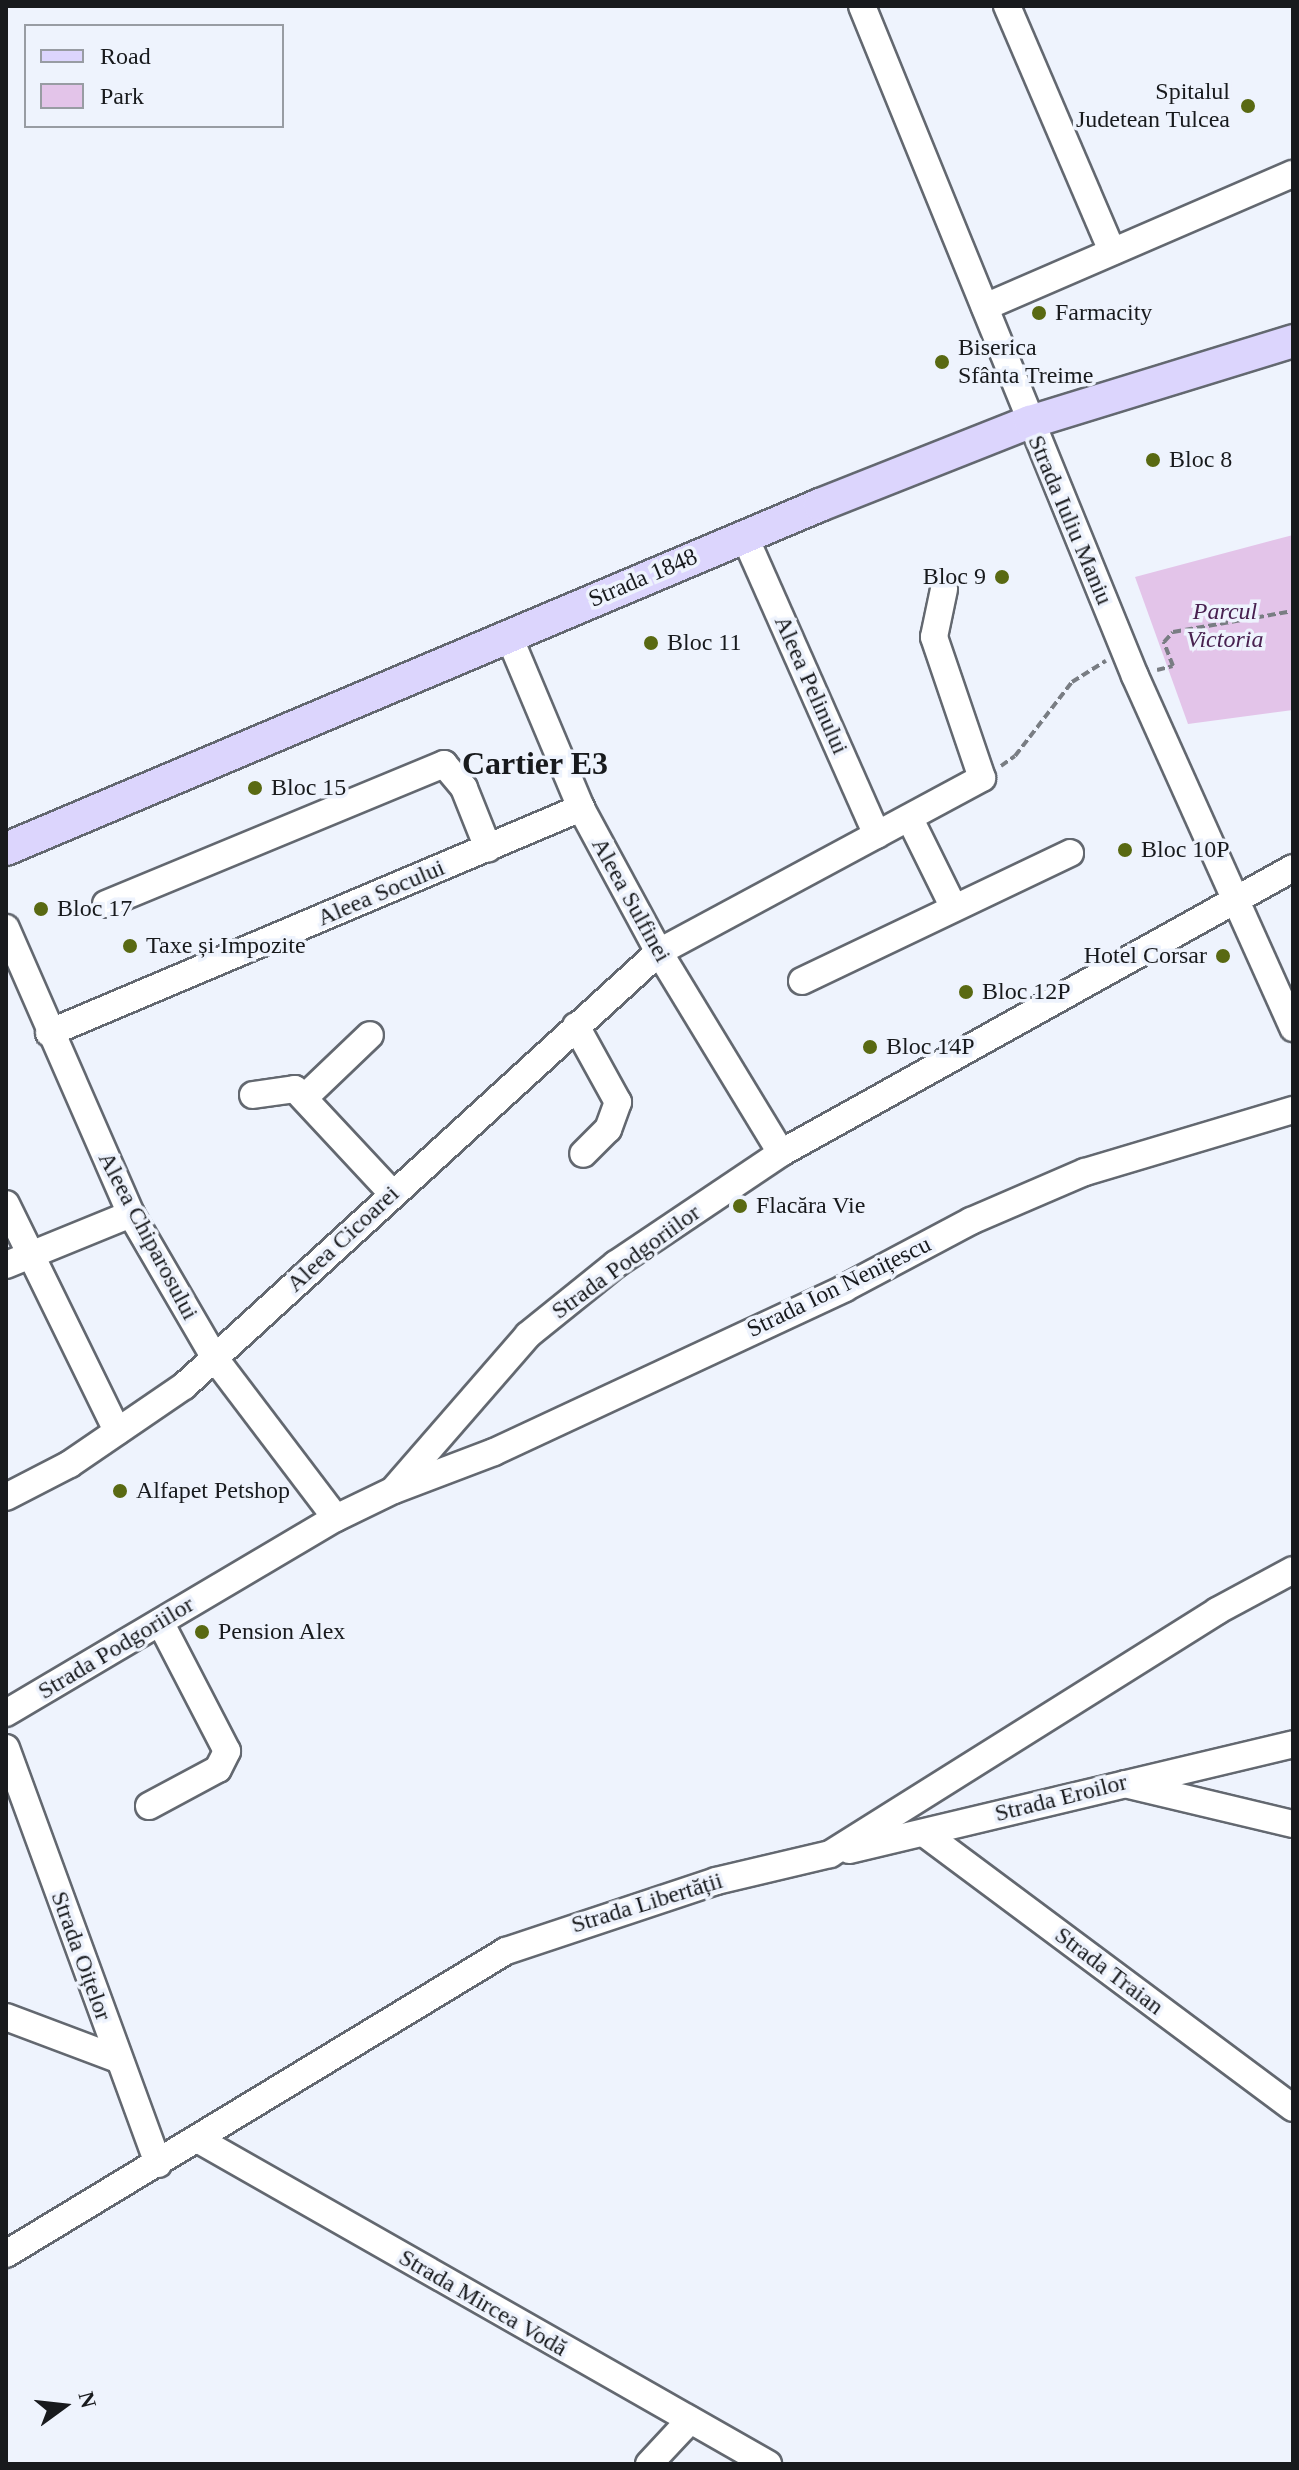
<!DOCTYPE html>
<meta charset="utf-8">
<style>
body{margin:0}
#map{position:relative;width:1299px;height:2470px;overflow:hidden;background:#eef3fd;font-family:Georgia,serif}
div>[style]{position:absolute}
.green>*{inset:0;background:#e3c4e9}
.path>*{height:4px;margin-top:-2px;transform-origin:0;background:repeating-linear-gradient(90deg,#797d83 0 8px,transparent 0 12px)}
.roads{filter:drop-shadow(2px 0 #636870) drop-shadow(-2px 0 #636870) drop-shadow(0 2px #636870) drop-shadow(0 -2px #636870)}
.minor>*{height:26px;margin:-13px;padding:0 13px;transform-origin:13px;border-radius:13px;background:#fff}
.major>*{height:32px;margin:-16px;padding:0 16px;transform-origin:16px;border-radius:16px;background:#dcd5fd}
.dots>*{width:22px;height:22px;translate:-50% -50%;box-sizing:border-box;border:4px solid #eef3fd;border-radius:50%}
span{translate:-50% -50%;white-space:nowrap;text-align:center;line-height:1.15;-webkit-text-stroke:7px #eef3fd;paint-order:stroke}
.poi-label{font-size:24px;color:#181a1d}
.right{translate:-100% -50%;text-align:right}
.left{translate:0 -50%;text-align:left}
.street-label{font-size:24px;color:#181a1d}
.park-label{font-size:24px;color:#482150;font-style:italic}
.district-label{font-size:32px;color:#181a1d;font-weight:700}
.frame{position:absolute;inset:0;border:8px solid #181a1d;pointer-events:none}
.legend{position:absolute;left:24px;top:24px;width:260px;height:104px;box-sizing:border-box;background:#eef3fd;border:2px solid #989ca3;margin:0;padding:10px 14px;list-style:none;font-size:24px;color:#181a1d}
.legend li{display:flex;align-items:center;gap:16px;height:40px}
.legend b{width:40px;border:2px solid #989ca3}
.north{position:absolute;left:24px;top:2366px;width:80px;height:80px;-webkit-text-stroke:6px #eef3fd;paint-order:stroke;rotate:75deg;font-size:22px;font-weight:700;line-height:32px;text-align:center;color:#181a1d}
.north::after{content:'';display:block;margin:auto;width:28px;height:36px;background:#181a1d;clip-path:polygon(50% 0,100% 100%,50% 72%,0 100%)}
</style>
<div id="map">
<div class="green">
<div style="clip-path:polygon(1293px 535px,1293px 710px,1188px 724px,1135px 577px)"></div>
</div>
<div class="path">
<div style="left:1157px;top:670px;width:16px;rotate:-14deg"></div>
<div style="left:1173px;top:666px;width:26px;rotate:-111deg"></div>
<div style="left:1164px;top:642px;width:13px;rotate:-48deg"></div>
<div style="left:1173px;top:632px;width:122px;rotate:-9.9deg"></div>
<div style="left:1001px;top:766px;width:17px;rotate:-36deg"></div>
<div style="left:1015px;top:756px;width:93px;rotate:-52.4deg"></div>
<div style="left:1072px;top:682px;width:40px;rotate:-32deg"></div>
</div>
<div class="roads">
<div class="minor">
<div style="left:862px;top:6px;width:723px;rotate:67.83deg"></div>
<div style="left:1135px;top:676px;width:386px;rotate:65.8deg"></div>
<div style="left:1007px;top:6px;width:267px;rotate:66.8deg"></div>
<div style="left:985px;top:307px;width:335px;rotate:-23.4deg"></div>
<div style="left:744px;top:535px;width:328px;rotate:66.1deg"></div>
<div style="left:508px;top:634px;width:189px;rotate:67.2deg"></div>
<div style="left:581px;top:808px;width:164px;rotate:61.6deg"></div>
<div style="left:659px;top:952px;width:235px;rotate:58.7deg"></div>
<div style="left:910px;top:819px;width:97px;rotate:63.7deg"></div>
<div style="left:106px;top:904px;width:366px;rotate:-22.5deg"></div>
<div style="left:444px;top:764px;width:31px;rotate:50deg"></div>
<div style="left:464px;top:788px;width:65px;rotate:68.2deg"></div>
<div style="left:6px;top:928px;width:312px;rotate:66.4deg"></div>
<div style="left:131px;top:1214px;width:169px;rotate:59.8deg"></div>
<div style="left:216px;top:1360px;width:198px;rotate:52.8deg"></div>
<div style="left:802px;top:981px;width:297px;rotate:-25.5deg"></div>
<div style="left:576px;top:1026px;width:87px;rotate:61.1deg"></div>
<div style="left:618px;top:1102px;width:29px;rotate:110deg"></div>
<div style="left:608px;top:1129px;width:35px;rotate:135deg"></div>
<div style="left:49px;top:1033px;width:578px;rotate:-22.93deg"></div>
<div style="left:253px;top:1095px;width:42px;rotate:-8.1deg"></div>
<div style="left:295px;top:1089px;width:141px;rotate:47deg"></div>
<div style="left:304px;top:1098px;width:91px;rotate:-43.7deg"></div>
<div style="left:6px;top:1204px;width:253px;rotate:63.9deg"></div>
<div style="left:6px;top:1265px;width:135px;rotate:-22.2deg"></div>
<div style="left:396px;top:1487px;width:201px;rotate:-49deg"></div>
<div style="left:528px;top:1335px;width:113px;rotate:-38.9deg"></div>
<div style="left:616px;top:1264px;width:199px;rotate:-33.9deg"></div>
<div style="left:781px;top:1153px;width:586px;rotate:-29.1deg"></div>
<div style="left:6px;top:1497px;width:72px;rotate:-27.3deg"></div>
<div style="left:70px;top:1464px;width:138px;rotate:-34.4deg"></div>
<div style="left:184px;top:1386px;width:643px;rotate:-42.42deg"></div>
<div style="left:659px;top:952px;width:367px;rotate:-28.3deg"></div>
<div style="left:982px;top:778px;width:149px;rotate:-108.8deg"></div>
<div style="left:934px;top:637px;width:49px;rotate:-78.2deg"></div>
<div style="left:6px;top:1713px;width:383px;rotate:-30.6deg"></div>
<div style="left:336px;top:1518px;width:64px;rotate:-25.8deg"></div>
<div style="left:394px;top:1490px;width:107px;rotate:-20.8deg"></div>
<div style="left:494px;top:1452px;width:387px;rotate:-25deg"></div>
<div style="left:845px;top:1288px;width:143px;rotate:-28deg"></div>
<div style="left:971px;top:1221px;width:124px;rotate:-23.3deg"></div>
<div style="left:1085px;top:1172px;width:217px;rotate:-16.6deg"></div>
<div style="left:6px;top:1748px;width:443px;rotate:69.9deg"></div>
<div style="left:1125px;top:1784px;width:173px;rotate:13.4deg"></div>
<div style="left:149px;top:1806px;width:78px;rotate:-28.2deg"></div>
<div style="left:218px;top:1769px;width:20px;rotate:-63deg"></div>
<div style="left:227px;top:1751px;width:145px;rotate:-117.4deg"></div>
<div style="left:924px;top:1833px;width:460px;rotate:36.7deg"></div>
<div style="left:849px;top:1850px;width:456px;rotate:-13.4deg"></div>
<div style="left:6px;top:2017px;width:120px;rotate:20.6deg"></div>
<div style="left:199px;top:2140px;width:655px;rotate:29.66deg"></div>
<div style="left:6px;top:2254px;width:585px;rotate:-31.22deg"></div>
<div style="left:506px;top:1951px;width:221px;rotate:-18.4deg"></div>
<div style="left:716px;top:1881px;width:117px;rotate:-13.3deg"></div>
<div style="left:830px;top:1854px;width:457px;rotate:-32.1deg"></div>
<div style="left:1217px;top:1611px;width:86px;rotate:-28.3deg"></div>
<div style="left:649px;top:2464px;width:60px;rotate:-47deg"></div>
</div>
<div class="major">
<div style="left:6px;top:849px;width:884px;rotate:-22.91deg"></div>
<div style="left:820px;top:505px;width:226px;rotate:-21.6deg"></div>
<div style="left:1030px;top:422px;width:275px;rotate:-17.1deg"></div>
</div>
</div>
<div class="dots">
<div style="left:1248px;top:106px;background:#596912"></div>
<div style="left:1039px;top:313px;background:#596912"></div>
<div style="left:942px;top:362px;background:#596912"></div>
<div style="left:1153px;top:460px;background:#596912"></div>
<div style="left:1002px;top:577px;background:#596912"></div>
<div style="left:651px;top:643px;background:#596912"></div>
<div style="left:255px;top:788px;background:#596912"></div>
<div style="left:1125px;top:850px;background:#596912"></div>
<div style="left:41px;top:909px;background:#596912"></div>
<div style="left:130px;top:946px;background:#596912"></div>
<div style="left:1223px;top:956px;background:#596912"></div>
<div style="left:966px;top:992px;background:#596912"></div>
<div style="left:870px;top:1047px;background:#596912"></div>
<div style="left:740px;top:1206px;background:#596912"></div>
<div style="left:120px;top:1491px;background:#596912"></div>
<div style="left:202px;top:1632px;background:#596912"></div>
</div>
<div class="poi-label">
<span class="right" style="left:1230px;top:106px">Spitalul<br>Judetean Tulcea</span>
<span class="left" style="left:1055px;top:313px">Farmacity</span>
<span class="left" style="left:958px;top:362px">Biserica<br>Sfânta Treime</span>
<span class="left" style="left:1169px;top:460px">Bloc 8</span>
<span class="right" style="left:986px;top:577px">Bloc 9</span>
<span class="left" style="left:667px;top:643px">Bloc 11</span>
<span class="left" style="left:271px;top:788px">Bloc 15</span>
<span class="left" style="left:1141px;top:850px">Bloc 10P</span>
<span class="left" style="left:57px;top:909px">Bloc 17</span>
<span class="left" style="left:146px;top:946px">Taxe și Impozite</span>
<span class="right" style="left:1207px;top:956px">Hotel Corsar</span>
<span class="left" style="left:982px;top:992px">Bloc 12P</span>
<span class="left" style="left:886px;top:1047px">Bloc 14P</span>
<span class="left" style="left:756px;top:1206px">Flacăra Vie</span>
<span class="left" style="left:136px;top:1491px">Alfapet Petshop</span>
<span class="left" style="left:218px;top:1632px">Pension Alex</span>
</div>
<div class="street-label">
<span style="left:1070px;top:520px;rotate:67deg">Strada Iuliu Maniu</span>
<span style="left:643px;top:578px;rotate:-23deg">Strada 1848</span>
<span style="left:811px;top:685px;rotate:66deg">Aleea Pelinului</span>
<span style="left:381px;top:893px;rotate:-23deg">Aleea Socului</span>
<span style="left:631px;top:900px;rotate:61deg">Aleea Sulfinei</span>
<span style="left:148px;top:1236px;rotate:62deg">Aleea Chiparosului</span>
<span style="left:343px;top:1239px;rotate:-43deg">Aleea Cicoarei</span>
<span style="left:626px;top:1262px;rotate:-36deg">Strada Podgoriilor</span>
<span style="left:839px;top:1287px;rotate:-26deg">Strada Ion Nenițescu</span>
<span style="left:116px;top:1648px;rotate:-31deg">Strada Podgoriilor</span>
<span style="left:1061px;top:1798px;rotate:-14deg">Strada Eroilor</span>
<span style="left:647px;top:1903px;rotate:-17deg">Strada Libertății</span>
<span style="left:81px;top:1956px;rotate:70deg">Strada Oițelor</span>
<span style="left:1109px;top:1971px;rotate:37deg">Strada Traian</span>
<span style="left:483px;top:2303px;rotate:30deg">Strada Mircea Vodă</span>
</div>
<div class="park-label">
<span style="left:1225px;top:626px">Parcul<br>Victoria</span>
</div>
<div class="district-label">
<span style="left:535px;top:763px">Cartier E3</span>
</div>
<div class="frame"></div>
<ul class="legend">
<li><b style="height:10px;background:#dcd5fd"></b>Road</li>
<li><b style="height:22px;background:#e3c4e9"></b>Park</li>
</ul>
<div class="north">N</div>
</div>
